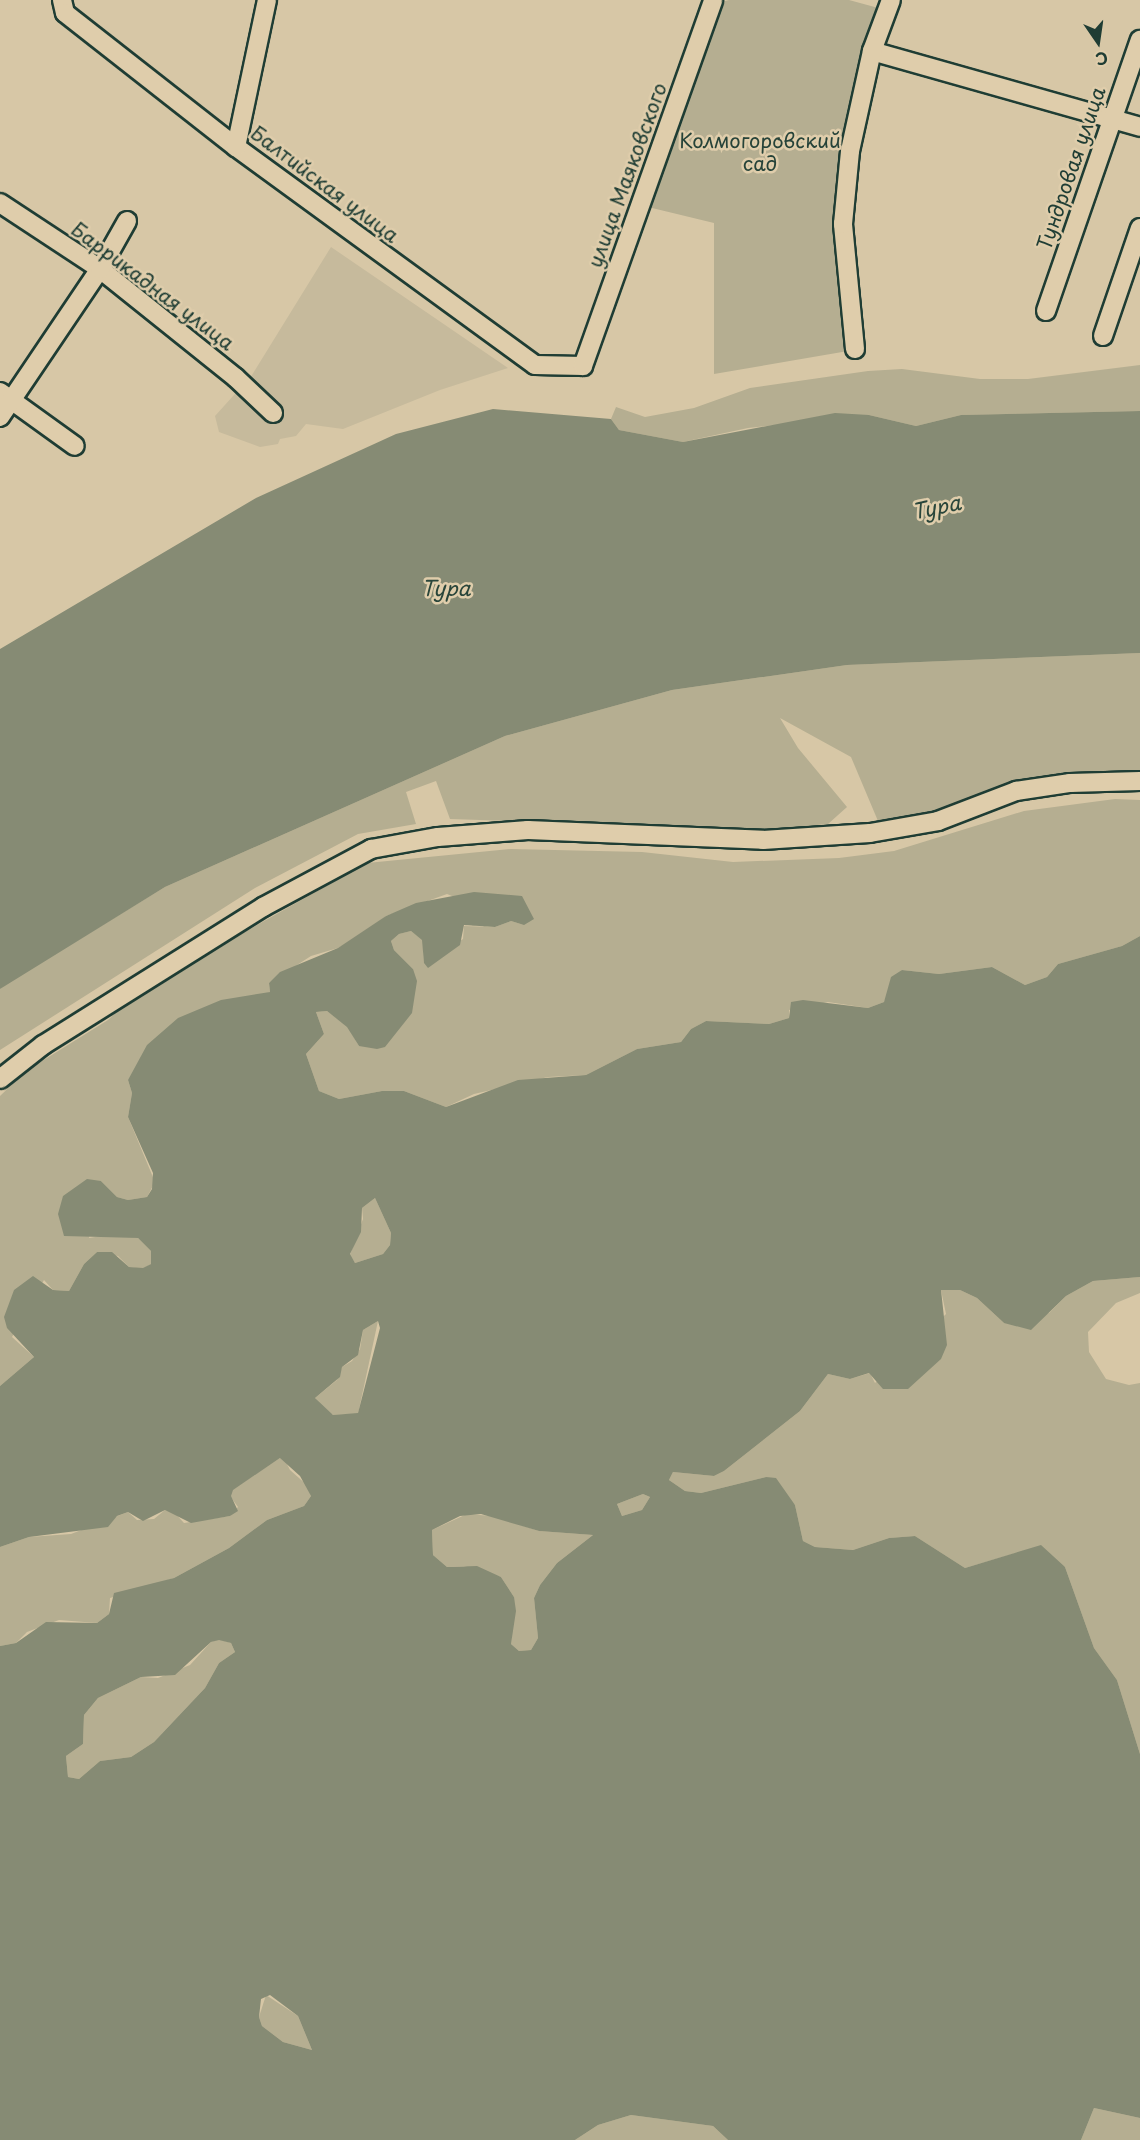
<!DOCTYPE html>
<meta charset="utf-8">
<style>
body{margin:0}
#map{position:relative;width:1140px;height:2140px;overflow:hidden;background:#d7c7a6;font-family:"Playpen Sans",sans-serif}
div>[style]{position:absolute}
.built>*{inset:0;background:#c6ba9c}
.green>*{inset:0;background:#b5ae91}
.water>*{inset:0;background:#868b74}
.roads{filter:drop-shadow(2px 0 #1f3d34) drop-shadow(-2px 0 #1f3d34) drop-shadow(0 2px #1f3d34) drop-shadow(0 -2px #1f3d34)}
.minor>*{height:18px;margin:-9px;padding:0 9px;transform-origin:9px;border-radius:9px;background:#dfcdab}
span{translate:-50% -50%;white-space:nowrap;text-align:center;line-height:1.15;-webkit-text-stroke:5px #dfcdab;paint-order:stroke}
.park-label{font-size:20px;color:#264339}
.street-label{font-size:20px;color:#1f3d34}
.water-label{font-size:21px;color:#29453a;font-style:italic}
.north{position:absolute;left:1068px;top:12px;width:60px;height:60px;-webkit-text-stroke:4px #dfcdab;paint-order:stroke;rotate:167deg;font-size:16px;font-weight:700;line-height:24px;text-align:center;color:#1f3d34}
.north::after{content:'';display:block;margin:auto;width:21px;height:27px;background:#1f3d34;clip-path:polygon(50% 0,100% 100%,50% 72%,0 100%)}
</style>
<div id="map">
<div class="built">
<div style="clip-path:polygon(331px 247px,508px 368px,440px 390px,343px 429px,306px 424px,296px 436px,280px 439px,278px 444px,260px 447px,219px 432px,215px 416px,252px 375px)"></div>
</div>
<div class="green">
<div style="clip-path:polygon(729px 0,849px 0,882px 9px,844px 147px,848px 351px,714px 374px,714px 223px,648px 207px,648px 193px,722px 2px)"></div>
<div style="clip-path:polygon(1140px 365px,1140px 411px,961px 415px,916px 426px,869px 415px,748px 428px,683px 442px,619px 430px,611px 419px,616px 407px,645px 417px,694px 408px,750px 388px,868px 371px,902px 369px,980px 379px,1028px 379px)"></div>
<div style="clip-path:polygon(1140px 653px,1140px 772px,933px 814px,878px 821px,851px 757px,780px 718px,798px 748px,847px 807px,828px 824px,763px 830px,450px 819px,436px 781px,406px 792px,416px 824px,358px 834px,255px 888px,0 1050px,0 989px,6px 984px,165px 887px,505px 736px,672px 690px,847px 665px)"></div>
<div style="clip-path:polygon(1115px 799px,1140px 800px,1140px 936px,1122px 946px,1058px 964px,1047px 977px,1025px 985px,992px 967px,939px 974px,902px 970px,884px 1002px,868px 1008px,828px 1002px,789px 1010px,789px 1018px,769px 1024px,706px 1021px,691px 1029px,681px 1042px,637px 1049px,586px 1075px,548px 1077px,474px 1094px,446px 1107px,404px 1091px,382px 1091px,339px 1099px,319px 1091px,306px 1054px,324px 1034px,316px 1012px,327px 1011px,348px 1027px,359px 1046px,413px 969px,394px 950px,391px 941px,399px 934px,411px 931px,423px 940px,424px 963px,463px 939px,464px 926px,495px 927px,511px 921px,524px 925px,447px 894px,386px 916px,366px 933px,338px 948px,311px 956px,269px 983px,270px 992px,128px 1080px,132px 1093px,128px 1117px,155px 1182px,147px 1197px,128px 1200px,117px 1197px,101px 1181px,89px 1238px,114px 1234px,138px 1238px,151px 1251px,151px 1264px,143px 1269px,129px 1267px,118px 1256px,97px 1252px,84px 1264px,69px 1291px,53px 1290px,44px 1280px,12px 1337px,34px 1357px,0 1386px,0 1096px,26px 1071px,108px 1020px,135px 994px,367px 863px,511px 849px,642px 852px,733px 862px,839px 858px,894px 851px,1024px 811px)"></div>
<div style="clip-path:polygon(375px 1198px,391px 1233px,390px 1245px,383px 1254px,355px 1263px,350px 1255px,363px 1219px,362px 1208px)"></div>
<div style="clip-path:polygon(1140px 1277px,1140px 1293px,1116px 1303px,1088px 1332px,1089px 1352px,1106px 1379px,1129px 1385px,1140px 1383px,1140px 1754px,1117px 1680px,1094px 1648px,1065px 1567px,1016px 1553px,965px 1568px,915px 1536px,889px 1538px,853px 1550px,815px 1547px,803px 1541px,795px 1505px,766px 1477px,701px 1493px,685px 1491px,669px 1480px,673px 1472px,714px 1476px,724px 1471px,800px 1411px,828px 1374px,850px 1379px,870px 1373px,875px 1383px,946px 1314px,941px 1290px,960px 1290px,977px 1298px,1004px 1323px,1049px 1313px,1066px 1296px,1093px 1281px)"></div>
<div style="clip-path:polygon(378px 1321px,358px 1414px,333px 1415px,326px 1411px,315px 1398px,337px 1380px,342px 1367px,352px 1361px,360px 1349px,363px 1330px)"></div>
<div style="clip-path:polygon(280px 1458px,284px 1458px,290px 1470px,308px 1486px,311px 1496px,304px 1506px,267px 1520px,229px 1548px,174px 1578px,110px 1598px,109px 1614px,97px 1623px,59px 1620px,27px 1632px,16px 1643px,0 1646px,0 1547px,29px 1537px,71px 1534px,128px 1512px,137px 1520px,154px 1519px,165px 1510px,174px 1512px,184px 1523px,230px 1516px,238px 1507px,230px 1496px,232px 1490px)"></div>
<div style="clip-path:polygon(643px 1494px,650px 1497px,642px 1510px,622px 1516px,617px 1504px)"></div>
<div style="clip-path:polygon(467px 1514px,492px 1516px,539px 1531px,593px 1535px,557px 1563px,540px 1585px,534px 1598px,538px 1638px,531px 1650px,519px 1651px,511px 1644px,514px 1597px,501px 1577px,464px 1566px,447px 1567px,433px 1555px,432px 1530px)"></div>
<div style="clip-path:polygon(219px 1639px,231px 1643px,235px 1652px,219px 1663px,205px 1688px,154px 1742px,131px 1757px,100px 1761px,79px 1779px,68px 1777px,66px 1756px,83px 1744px,84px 1715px,98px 1698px,141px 1677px,158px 1678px,190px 1665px,211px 1642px)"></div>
<div style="clip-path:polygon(266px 1995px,298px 2016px,312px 2050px,283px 2042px,262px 2026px,259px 2017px)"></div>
<div style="clip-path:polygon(1094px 2108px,1140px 2118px,1140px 2140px,1081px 2140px)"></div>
<div style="clip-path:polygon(631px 2115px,713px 2126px,728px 2140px,575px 2140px,598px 2125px)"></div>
</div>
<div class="water">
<div style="clip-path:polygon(493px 409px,611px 419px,619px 430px,683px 442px,835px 413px,869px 415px,916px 426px,961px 415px,1140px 411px,1140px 653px,847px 665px,672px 690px,505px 736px,165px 887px,0 989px,0 649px,256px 498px,396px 434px)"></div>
<div style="clip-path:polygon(evenodd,474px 892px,522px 896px,534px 919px,524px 925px,511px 921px,495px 927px,464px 925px,460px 945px,428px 968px,424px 963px,422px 940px,411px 931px,399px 934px,391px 941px,394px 950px,413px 969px,417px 981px,412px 1013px,385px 1047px,377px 1049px,359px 1046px,347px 1027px,327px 1011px,316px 1012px,324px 1034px,306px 1054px,319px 1091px,339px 1099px,382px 1091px,404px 1091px,446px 1107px,518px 1080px,586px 1075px,637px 1049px,681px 1042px,691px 1029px,706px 1021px,769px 1024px,789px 1018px,791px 1002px,803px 1000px,868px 1008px,884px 1002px,891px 977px,902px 970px,939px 974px,992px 967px,1025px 985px,1047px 977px,1058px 964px,1122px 946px,1140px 936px,1140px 1277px,1093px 1281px,1066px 1296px,1031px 1330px,1004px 1323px,977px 1298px,960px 1290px,941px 1290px,947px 1345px,941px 1359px,908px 1389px,883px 1389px,869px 1373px,850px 1379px,828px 1374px,800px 1411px,724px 1471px,714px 1476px,673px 1472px,669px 1480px,685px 1491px,701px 1493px,766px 1477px,776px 1478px,795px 1505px,803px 1541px,815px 1547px,853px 1550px,889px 1538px,915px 1536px,965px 1568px,1041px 1545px,1065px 1567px,1094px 1648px,1117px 1680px,1140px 1754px,1140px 2118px,1094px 2108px,1081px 2140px,728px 2140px,713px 2126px,631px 2115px,598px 2125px,575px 2140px,0 2140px,0 1646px,16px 1643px,46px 1622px,97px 1623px,109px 1614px,114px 1593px,174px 1578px,229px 1548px,267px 1520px,304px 1506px,311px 1496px,300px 1476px,280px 1458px,233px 1490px,231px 1496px,238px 1511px,230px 1516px,191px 1523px,165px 1510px,143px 1521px,128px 1512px,117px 1516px,108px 1527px,29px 1537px,0 1547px,0 1386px,34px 1357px,7px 1328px,4px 1317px,14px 1290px,33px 1276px,53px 1290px,69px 1291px,84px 1264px,97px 1252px,112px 1252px,129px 1267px,143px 1268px,151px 1264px,151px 1251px,138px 1238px,64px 1236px,58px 1214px,63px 1196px,87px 1179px,101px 1181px,117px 1197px,128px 1200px,147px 1197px,152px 1189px,153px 1173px,128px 1117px,132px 1093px,128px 1080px,147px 1045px,178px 1018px,221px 1000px,270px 992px,269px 983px,280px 972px,338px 948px,386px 916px,416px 903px,474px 892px,375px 1198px,391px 1233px,390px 1245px,383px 1254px,355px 1263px,350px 1254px,361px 1232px,362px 1208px,375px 1198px,474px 892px,378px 1321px,380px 1328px,358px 1413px,333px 1415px,315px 1398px,340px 1377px,342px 1367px,358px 1355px,363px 1330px,378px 1321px,474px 892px,643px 1494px,650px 1497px,642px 1510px,622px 1516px,617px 1504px,643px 1494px,474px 892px,481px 1514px,539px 1531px,593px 1535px,557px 1563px,540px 1585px,534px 1598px,538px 1638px,531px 1650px,519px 1651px,511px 1644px,516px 1611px,514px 1597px,501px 1577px,477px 1566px,447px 1567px,433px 1555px,432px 1530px,460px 1516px,481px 1514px,474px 892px,219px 1640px,231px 1643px,235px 1652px,219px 1663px,205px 1688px,154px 1742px,131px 1757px,100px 1761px,79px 1779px,68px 1777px,66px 1756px,83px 1744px,84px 1715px,98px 1698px,141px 1677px,175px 1675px,211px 1642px,219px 1640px,474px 892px,270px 1995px,298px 2016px,312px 2050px,283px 2042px,262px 2026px,259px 2017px,261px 1999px,270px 1995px)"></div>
</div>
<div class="roads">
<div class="minor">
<div style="left:62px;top:0;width:13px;rotate:77deg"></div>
<div style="left:65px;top:13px;width:217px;rotate:38.1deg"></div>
<div style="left:236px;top:147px;width:370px;rotate:36.1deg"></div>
<div style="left:535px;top:365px;width:48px;rotate:1.2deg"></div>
<div style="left:583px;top:366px;width:388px;rotate:-70.4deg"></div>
<div style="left:872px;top:51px;width:279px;rotate:15.8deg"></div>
<div style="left:236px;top:147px;width:150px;rotate:-78.1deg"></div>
<div style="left:0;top:203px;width:120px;rotate:33.4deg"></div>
<div style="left:100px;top:269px;width:174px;rotate:38.7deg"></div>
<div style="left:236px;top:378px;width:51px;rotate:43.4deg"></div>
<div style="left:1046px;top:311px;width:287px;rotate:-70.9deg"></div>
<div style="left:1103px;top:336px;width:114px;rotate:-71.1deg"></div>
<div style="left:855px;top:349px;width:126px;rotate:-95.5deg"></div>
<div style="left:843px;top:224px;width:73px;rotate:-84.5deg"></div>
<div style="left:850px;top:151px;width:102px;rotate:-77.6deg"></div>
<div style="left:872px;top:51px;width:54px;rotate:-69.6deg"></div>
<div style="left:0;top:392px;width:92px;rotate:35.8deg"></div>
<div style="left:0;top:417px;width:179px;rotate:-56deg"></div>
<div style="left:100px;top:269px;width:55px;rotate:-60.6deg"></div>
<div style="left:0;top:1079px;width:55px;rotate:-38.3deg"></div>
<div style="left:43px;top:1045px;width:260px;rotate:-32.1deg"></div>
<div style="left:263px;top:907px;width:123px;rotate:-28.2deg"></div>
<div style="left:371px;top:849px;width:68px;rotate:-10.2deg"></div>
<div style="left:438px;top:837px;width:90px;rotate:-4.4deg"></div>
<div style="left:528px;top:830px;width:235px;rotate:2.4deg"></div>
<div style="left:763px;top:840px;width:107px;rotate:-3.7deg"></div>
<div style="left:870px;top:833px;width:69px;rotate:-10deg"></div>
<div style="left:938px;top:821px;width:84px;rotate:-21deg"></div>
<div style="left:1016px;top:791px;width:55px;rotate:-8.4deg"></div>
<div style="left:1070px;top:783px;width:70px;rotate:-1.6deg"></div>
</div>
</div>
<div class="park-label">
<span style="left:760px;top:152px">Колмогоровский<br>сад</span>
</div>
<div class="street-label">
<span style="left:1071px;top:168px;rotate:-71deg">Тундровая улица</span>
<span style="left:627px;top:175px;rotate:-70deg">улица Маяковского</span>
<span style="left:325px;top:184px;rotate:37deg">Балтийская улица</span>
<span style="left:153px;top:286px;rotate:37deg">Баррикадная улица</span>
</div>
<div class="water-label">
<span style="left:936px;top:506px;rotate:-12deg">Тура</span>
<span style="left:446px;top:587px">Тура</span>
</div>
<div class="north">С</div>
</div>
